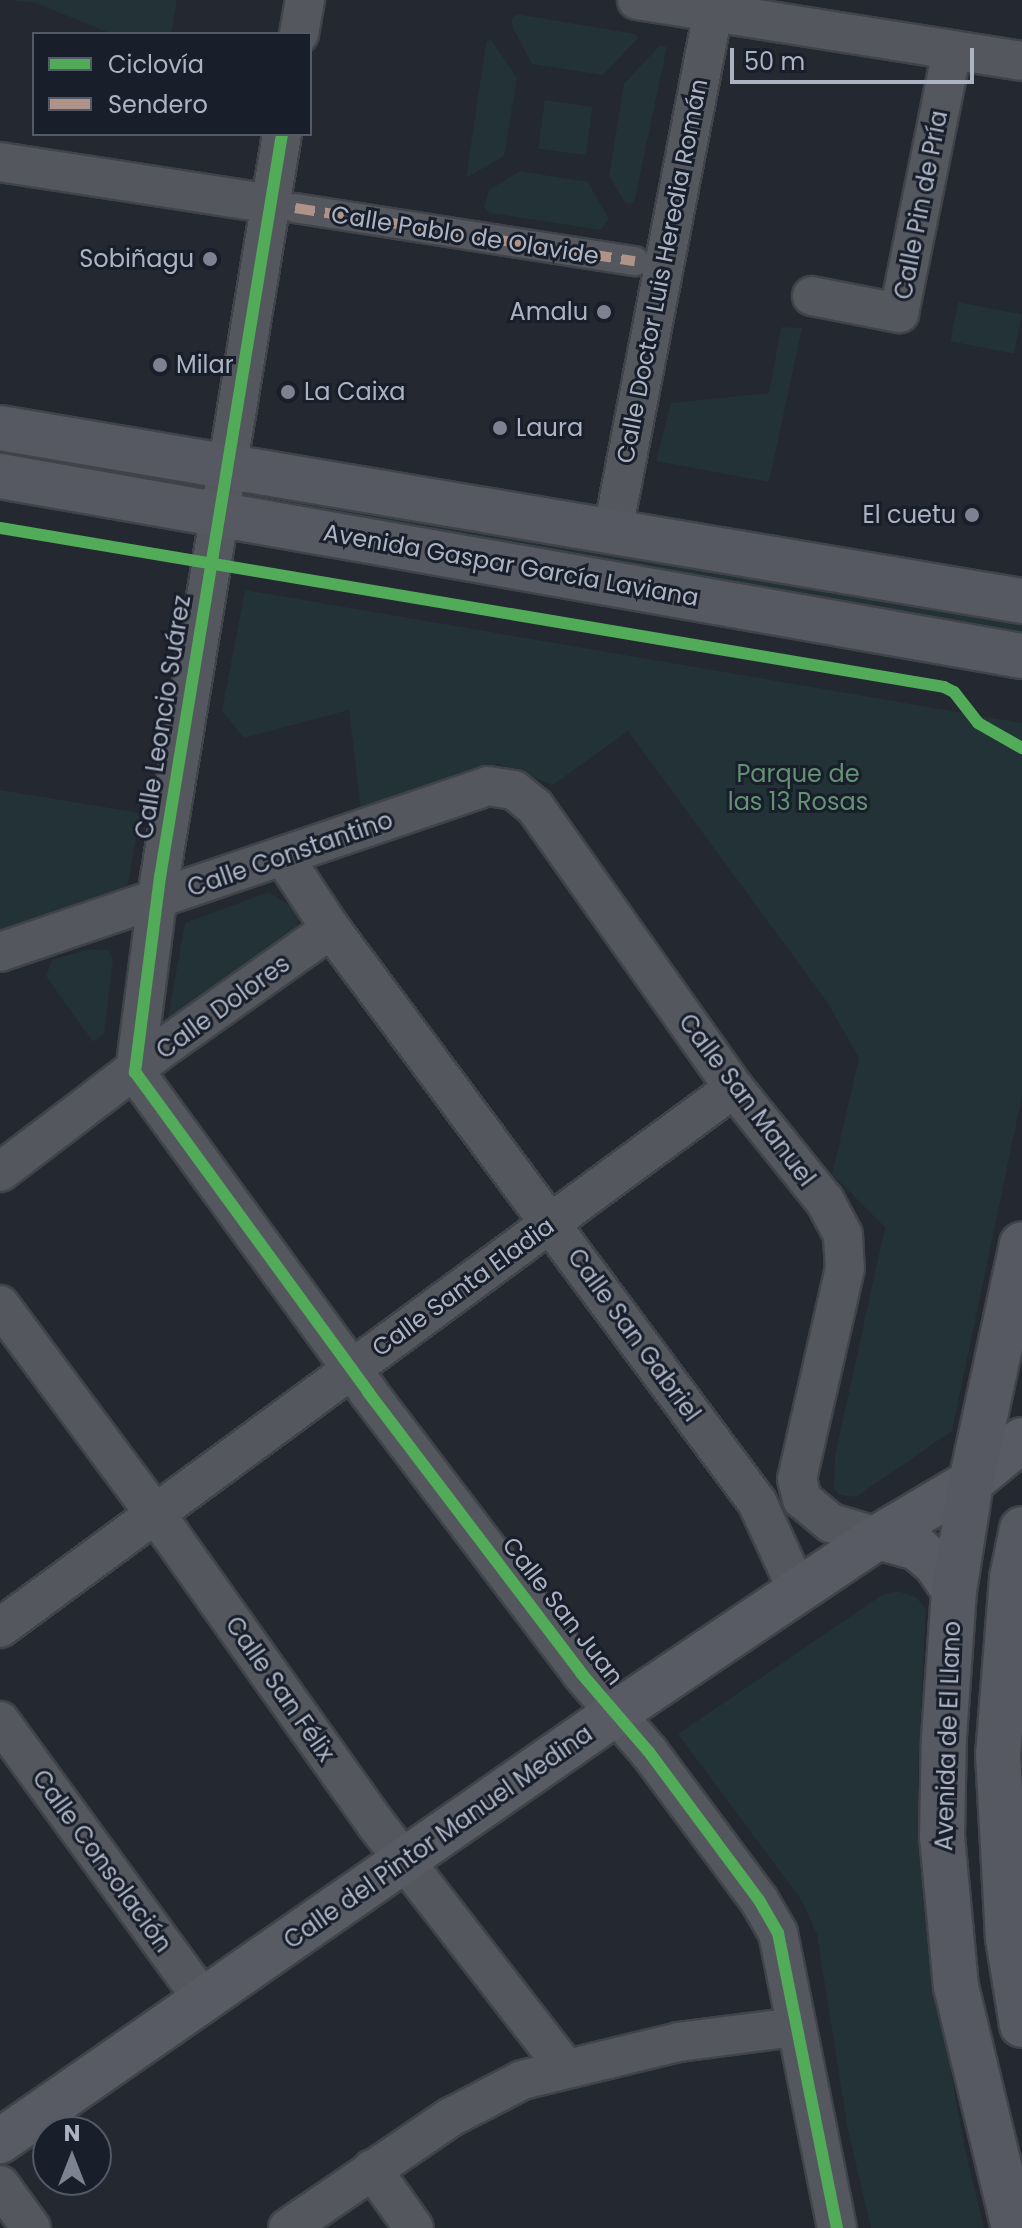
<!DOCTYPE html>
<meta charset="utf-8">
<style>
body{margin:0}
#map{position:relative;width:1022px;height:2228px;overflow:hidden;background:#242830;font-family:Poppins,sans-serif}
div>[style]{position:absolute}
.green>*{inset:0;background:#223236;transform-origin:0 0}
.roads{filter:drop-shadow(2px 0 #404349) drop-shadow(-2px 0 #404349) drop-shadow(0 2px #404349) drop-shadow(0 -2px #404349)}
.pedestrian>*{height:28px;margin:-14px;padding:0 14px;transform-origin:14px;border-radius:14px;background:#54575e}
.minor>*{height:38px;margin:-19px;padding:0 19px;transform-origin:19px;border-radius:19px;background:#54575e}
.secondary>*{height:44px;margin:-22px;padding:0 22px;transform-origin:22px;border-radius:22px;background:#585b63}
.primary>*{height:44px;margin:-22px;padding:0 22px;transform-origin:22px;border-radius:22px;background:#565961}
.quiet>*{height:10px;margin-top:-5px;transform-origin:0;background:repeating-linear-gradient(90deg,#af9288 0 20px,transparent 0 30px)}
.cycleway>*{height:12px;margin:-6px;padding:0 6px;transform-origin:6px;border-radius:6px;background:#51ab58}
.dots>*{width:22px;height:22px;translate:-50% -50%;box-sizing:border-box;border:4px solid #181e2a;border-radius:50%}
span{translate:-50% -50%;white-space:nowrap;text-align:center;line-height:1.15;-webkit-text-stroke:6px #181e2a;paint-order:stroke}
.street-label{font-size:24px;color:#acb3c3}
.poi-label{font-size:24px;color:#acb3c3}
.right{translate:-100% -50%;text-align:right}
.left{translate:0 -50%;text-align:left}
.park-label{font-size:24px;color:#659274}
.legend{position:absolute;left:32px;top:32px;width:280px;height:104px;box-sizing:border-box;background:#181e2a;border:2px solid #535a67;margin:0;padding:10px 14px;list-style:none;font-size:24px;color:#acb3c3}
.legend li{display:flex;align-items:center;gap:16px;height:40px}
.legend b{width:40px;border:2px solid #535a67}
.north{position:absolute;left:32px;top:2116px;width:80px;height:80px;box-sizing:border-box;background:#181e2a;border:2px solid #535a67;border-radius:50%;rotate:0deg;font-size:22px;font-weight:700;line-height:32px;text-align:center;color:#acb3c3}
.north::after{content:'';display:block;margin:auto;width:28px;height:36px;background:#7c8290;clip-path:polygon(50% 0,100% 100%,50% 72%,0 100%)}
.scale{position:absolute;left:730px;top:48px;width:244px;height:36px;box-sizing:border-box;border:4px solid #acb3c3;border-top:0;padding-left:10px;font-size:24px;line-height:28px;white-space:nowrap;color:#acb3c3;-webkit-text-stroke:6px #181e2a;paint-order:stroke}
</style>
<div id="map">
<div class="green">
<div style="clip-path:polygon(8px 0,177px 0,171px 34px,112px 34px,36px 3px)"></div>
<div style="clip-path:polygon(516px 14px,636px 34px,638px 38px,603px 75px,532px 64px,514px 30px,511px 20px)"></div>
<div style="clip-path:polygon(490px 38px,517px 78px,504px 156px,466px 178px,486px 43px)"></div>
<div style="clip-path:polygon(660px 45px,667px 47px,634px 203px,626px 204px,609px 176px,624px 84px)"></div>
<div style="left:545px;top:100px;width:48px;height:49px;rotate:8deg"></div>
<div style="clip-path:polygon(520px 171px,588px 182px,609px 219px,601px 230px,490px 213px,484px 207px,489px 190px)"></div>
<div style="left:958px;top:302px;width:65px;height:40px;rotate:11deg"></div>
<div style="clip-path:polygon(781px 327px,802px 328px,769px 482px,656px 461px,671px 403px,769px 393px)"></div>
<div style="clip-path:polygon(0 443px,171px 477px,170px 483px,161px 486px,0 459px)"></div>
<div style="clip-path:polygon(284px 494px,1022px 615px,1022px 631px,290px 508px,282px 500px)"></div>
<div style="clip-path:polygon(245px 590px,1022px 723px,1022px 1096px,952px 1431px,856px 1497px,839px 1495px,834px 1488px,835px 1456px,885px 1227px,832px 1174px,859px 1058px,827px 1002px,628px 731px,553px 785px,498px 764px,361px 812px,349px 710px,244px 738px,222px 711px)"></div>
<div style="clip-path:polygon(0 790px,141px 813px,126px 894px,0 937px)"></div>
<div style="clip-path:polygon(269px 892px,292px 907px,299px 920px,294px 934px,173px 1020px,168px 1017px,185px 923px)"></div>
<div style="clip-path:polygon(85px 950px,108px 950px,113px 960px,104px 1034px,93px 1042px,46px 976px,52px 960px)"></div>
<div style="clip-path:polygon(897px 1591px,916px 1597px,926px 1609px,918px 1772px,933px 1974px,966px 2154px,984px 2228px,871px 2228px,848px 2131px,817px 1935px,802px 1901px,678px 1734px,882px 1595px)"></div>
</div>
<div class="roads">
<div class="pedestrian">
<div style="left:295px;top:208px;width:344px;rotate:8.9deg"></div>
</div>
<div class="minor">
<div style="left:637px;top:0;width:390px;rotate:9deg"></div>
<div style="left:299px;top:34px;width:35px;rotate:-80deg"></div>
<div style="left:282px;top:134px;width:753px;rotate:99.32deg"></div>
<div style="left:160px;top:877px;width:197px;rotate:97.3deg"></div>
<div style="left:135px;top:1072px;width:396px;rotate:53.9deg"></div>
<div style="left:368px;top:1392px;width:353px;rotate:52.8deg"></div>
<div style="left:581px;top:1673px;width:104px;rotate:49.3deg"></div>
<div style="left:649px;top:1752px;width:184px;rotate:53.4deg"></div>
<div style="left:759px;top:1900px;width:38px;rotate:60deg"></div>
<div style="left:778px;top:1933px;width:301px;rotate:78.7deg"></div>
<div style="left:0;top:162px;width:274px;rotate:8.8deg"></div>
<div style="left:812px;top:296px;width:89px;rotate:11.1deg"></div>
<div style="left:899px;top:313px;width:268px;rotate:-78.6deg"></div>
<div style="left:613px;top:530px;width:528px;rotate:-79.07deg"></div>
<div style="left:283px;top:856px;width:87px;rotate:56.7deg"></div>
<div style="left:331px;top:929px;width:714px;rotate:53.37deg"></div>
<div style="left:757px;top:1502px;width:98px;rotate:65.3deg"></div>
<div style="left:0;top:952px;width:515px;rotate:-18.79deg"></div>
<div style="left:488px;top:786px;width:26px;rotate:9deg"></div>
<div style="left:514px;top:790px;width:27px;rotate:39deg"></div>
<div style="left:535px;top:807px;width:344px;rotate:54.7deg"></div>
<div style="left:734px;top:1088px;width:145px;rotate:51.2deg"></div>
<div style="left:825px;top:1201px;width:38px;rotate:62deg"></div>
<div style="left:843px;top:1235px;width:33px;rotate:87deg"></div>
<div style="left:845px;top:1268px;width:216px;rotate:102.8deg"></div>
<div style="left:797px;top:1479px;width:21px;rotate:76deg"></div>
<div style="left:802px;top:1499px;width:38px;rotate:40deg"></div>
<div style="left:831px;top:1523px;width:49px;rotate:16.6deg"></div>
<div style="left:0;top:1172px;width:210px;rotate:-37.3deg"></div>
<div style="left:167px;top:1045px;width:201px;rotate:-35.3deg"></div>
<div style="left:0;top:1305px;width:285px;rotate:53.4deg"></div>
<div style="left:170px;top:1534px;width:356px;rotate:54.6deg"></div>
<div style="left:376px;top:1824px;width:309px;rotate:52.2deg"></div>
<div style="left:0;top:1628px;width:911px;rotate:-36.34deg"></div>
<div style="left:0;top:1721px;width:346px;rotate:53.9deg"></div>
<div style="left:372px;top:2169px;width:72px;rotate:54.6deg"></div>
<div style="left:0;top:2185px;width:53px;rotate:54.2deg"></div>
<div style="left:288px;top:2228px;width:197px;rotate:-34.3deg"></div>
<div style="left:451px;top:2117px;width:80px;rotate:-27.5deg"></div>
<div style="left:522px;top:2080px;width:162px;rotate:-13.6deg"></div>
<div style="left:679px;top:2042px;width:117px;rotate:-7.4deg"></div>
</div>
<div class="secondary">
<div style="left:878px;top:1537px;width:41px;rotate:15.8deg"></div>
<div style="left:917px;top:1548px;width:25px;rotate:40deg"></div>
<div style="left:936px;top:1564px;width:32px;rotate:56deg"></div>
<div style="left:0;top:2141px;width:750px;rotate:-34.79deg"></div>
<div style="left:616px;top:1713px;width:316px;rotate:-33.9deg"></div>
<div style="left:878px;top:1537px;width:108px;rotate:-30.6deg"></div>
<div style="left:971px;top:1482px;width:66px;rotate:-39.5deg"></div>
</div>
<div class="primary">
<div style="left:0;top:428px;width:1037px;rotate:9.61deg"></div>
<div style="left:0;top:476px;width:1038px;rotate:9.99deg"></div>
<div style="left:1022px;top:1529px;width:50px;rotate:101.5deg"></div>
<div style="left:1012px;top:1578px;width:177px;rotate:94.5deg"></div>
<div style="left:998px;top:1754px;width:184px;rotate:86.9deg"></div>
<div style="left:1008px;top:1938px;width:88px;rotate:80.9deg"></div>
<div style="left:1014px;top:2228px;width:248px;rotate:-103.5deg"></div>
<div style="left:956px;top:1987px;width:151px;rotate:-95.3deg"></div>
<div style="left:942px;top:1837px;width:100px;rotate:-88.9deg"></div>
<div style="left:944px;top:1737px;width:146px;rotate:-86.1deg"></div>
<div style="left:954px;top:1591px;width:110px;rotate:-81.1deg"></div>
<div style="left:971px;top:1482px;width:243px;rotate:-77.9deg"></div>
</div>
</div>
<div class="quiet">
<div style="left:295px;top:208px;width:344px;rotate:8.9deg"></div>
</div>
<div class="cycleway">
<div style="left:282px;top:134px;width:753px;rotate:99.32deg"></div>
<div style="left:160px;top:877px;width:197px;rotate:97.3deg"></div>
<div style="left:135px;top:1072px;width:396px;rotate:53.9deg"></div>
<div style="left:368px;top:1392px;width:353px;rotate:52.8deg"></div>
<div style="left:581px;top:1673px;width:104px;rotate:49.3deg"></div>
<div style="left:649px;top:1752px;width:184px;rotate:53.4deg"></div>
<div style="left:759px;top:1900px;width:38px;rotate:60deg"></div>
<div style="left:778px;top:1933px;width:301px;rotate:78.7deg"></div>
<div style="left:0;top:528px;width:957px;rotate:9.56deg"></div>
<div style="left:944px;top:687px;width:11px;rotate:27deg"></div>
<div style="left:954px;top:692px;width:39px;rotate:52deg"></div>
<div style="left:978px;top:723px;width:51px;rotate:29.6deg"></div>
</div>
<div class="dots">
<div style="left:210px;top:259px;background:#7c8290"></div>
<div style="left:604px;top:312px;background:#7c8290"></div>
<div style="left:160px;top:365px;background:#7c8290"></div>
<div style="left:288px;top:392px;background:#7c8290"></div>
<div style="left:500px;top:428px;background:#7c8290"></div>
<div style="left:972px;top:515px;background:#7c8290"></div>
</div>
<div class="street-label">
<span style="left:921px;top:205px;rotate:-79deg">Calle Pin de Pría</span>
<span style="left:465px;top:235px;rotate:9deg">Calle Pablo de Olavide</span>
<span style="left:662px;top:271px;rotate:-79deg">Calle Doctor Luis Heredia Román</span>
<span style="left:511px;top:565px;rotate:10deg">Avenida Gaspar García Laviana</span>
<span style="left:163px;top:717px;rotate:-81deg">Calle Leoncio Suárez</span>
<span style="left:290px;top:854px;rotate:-19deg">Calle Constantino</span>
<span style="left:223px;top:1007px;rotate:-36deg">Calle Dolores</span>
<span style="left:747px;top:1100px;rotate:53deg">Calle San Manuel</span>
<span style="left:463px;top:1287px;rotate:-36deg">Calle Santa Eladia</span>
<span style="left:634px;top:1335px;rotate:54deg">Calle San Gabriel</span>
<span style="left:563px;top:1611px;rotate:52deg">Calle San Juan</span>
<span style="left:280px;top:1689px;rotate:55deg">Calle San Félix</span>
<span style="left:948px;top:1736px;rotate:-88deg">Avenida de El Llano</span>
<span style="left:438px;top:1837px;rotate:-35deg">Calle del Pintor Manuel Medina</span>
<span style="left:102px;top:1861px;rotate:54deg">Calle Consolación</span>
</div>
<div class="poi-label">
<span class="right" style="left:194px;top:259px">Sobiñagu</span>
<span class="right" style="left:588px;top:312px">Amalu</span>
<span class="left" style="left:176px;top:365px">Milar</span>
<span class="left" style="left:304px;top:392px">La Caixa</span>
<span class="left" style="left:516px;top:428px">Laura</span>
<span class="right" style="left:956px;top:515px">El cuetu</span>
</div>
<div class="park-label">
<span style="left:798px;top:788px">Parque de<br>las 13 Rosas</span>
</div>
<ul class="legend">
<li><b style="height:10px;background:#51ab58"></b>Ciclovía</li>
<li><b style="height:10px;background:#af9288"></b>Sendero</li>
</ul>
<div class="north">N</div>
<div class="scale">50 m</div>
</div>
